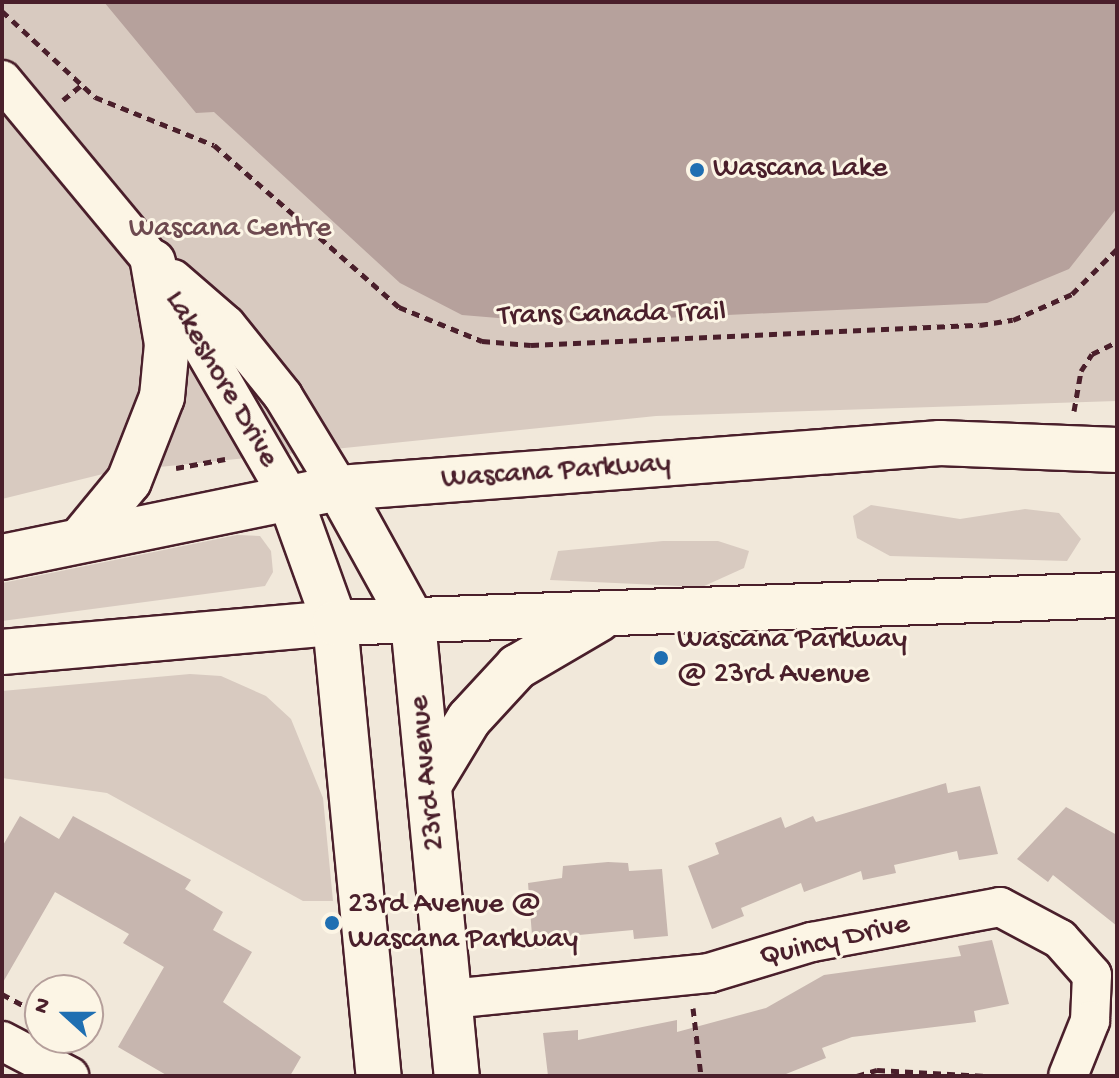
<!DOCTYPE html>
<style>
body{margin:0}
#map{position:relative;width:1119px;height:1078px;overflow:hidden;background:#f1e8da;font-family:"Gochi Hand",sans-serif}
div>[style]{position:absolute}
.green>*{inset:0;background:#d8cac0}
.water>*{inset:0;background:#b6a19c}
.building>*{inset:0;background:#c7b6af}
.path>*{height:5px;margin-top:-2.5px;transform-origin:0;background:repeating-linear-gradient(90deg,#4a1f2b 0 8px,transparent 0 14px)}
.roads{filter:drop-shadow(2px 0 #4a1f2b) drop-shadow(-2px 0 #4a1f2b) drop-shadow(0 2px #4a1f2b) drop-shadow(0 -2px #4a1f2b)}
.minor>*{height:38px;margin:-19px;padding:0 19px;transform-origin:19px;border-radius:19px;background:#fcf5e5}
.major>*{height:44px;margin:-22px;padding:0 22px;transform-origin:22px;border-radius:22px;background:#fcf5e5}
.dots>*{width:22px;height:22px;translate:-50% -50%;box-sizing:border-box;border:4px solid #fcf5e5;border-radius:50%}
span{translate:-50% -50%;white-space:nowrap;text-align:center;line-height:1.15;-webkit-text-stroke:6px #fcf5e5;paint-order:stroke}
.poi-label{font-size:30px;color:#4a1f2b}
.left{translate:0 -50%;text-align:left}
.park-label{font-size:30px;color:#6e4a50}
.street-label{font-size:30px;color:#4a1f2b}
.frame{position:absolute;inset:0;border:4px solid #4a1f2b;pointer-events:none}
.north{position:absolute;left:24px;top:974px;width:80px;height:80px;box-sizing:border-box;background:#fcf5e5;border:2px solid #b59f9b;border-radius:50%;rotate:291deg;font-size:22px;font-weight:700;line-height:32px;text-align:center;color:#4a1f2b}
.north::after{content:'';display:block;margin:auto;width:28px;height:36px;background:#1f6fb2;clip-path:polygon(50% 0,100% 100%,50% 72%,0 100%)}
</style>
<div id="map">
<div class="green">
<div style="clip-path:polygon(2px 2px,1117px 2px,1117px 401px,656px 416px,111px 472px,2px 499px)"></div>
<div style="clip-path:polygon(871px 505px,960px 519px,1025px 509px,1059px 513px,1081px 539px,1067px 561px,890px 556px,857px 538px,853px 516px)"></div>
<div style="clip-path:polygon(237px 535px,260px 536px,271px 551px,273px 572px,265px 586px,2px 621px,2px 583px)"></div>
<div style="clip-path:polygon(663px 541px,718px 541px,749px 551px,744px 568px,702px 587px,550px 580px,558px 551px)"></div>
<div style="clip-path:polygon(190px 674px,221px 676px,266px 696px,291px 719px,323px 798px,333px 901px,303px 901px,107px 793px,2px 778px,2px 691px)"></div>
</div>
<div class="water">
<div style="clip-path:polygon(104px 2px,1117px 2px,1117px 208px,1069px 269px,987px 303px,557px 323px,462px 315px,400px 283px,214px 112px,196px 113px)"></div>
</div>
<div class="building">
<div style="clip-path:polygon(946px 783px,948px 793px,980px 786px,998px 854px,959px 860px,957px 851px,894px 865px,896px 873px,863px 880px,861px 871px,804px 892px,801px 883px,741px 908px,744px 916px,712px 929px,688px 866px,719px 854px,715px 843px,781px 817px,785px 828px,813px 816px,816px 822px)"></div>
<div style="clip-path:polygon(1066px 807px,1117px 835px,1117px 926px,1053px 875px,1048px 882px,1017px 859px)"></div>
<div style="clip-path:polygon(20px 816px,59px 839px,73px 816px,191px 880px,185px 889px,223px 912px,213px 930px,252px 952px,223px 1002px,301px 1057px,290px 1076px,168px 1076px,118px 1047px,164px 967px,123px 943px,129px 934px,55px 892px,2px 984px,2px 847px)"></div>
<div style="clip-path:polygon(608px 862px,628px 863px,629px 871px,662px 869px,668px 936px,634px 939px,633px 930px,568px 936px,569px 945px,533px 949px,528px 883px,562px 878px,563px 866px)"></div>
<div style="clip-path:polygon(992px 940px,1009px 1004px,974px 1011px,976px 1022px,852px 1037px,822px 1048px,826px 1058px,781px 1076px,548px 1076px,543px 1033px,578px 1030px,578px 1040px,677px 1020px,677px 1032px,766px 1008px,824px 975px,961px 956px,958px 946px)"></div>
</div>
<div class="path">
<div style="left:2px;top:11px;width:127px;rotate:42.8deg"></div>
<div style="left:95px;top:97px;width:128px;rotate:22deg"></div>
<div style="left:214px;top:145px;width:246px;rotate:41.2deg"></div>
<div style="left:399px;top:307px;width:90px;rotate:22.3deg"></div>
<div style="left:482px;top:341px;width:49px;rotate:4.7deg"></div>
<div style="left:531px;top:345px;width:449px;rotate:-2.6deg"></div>
<div style="left:980px;top:325px;width:33px;rotate:-9deg"></div>
<div style="left:1013px;top:320px;width:64px;rotate:-23.8deg"></div>
<div style="left:1072px;top:294px;width:64px;rotate:-45deg"></div>
<div style="left:63px;top:100px;width:27px;rotate:-39deg"></div>
<div style="left:1074px;top:411px;width:41px;rotate:-80.1deg"></div>
<div style="left:1081px;top:371px;width:20px;rotate:-57deg"></div>
<div style="left:1092px;top:354px;width:28px;rotate:-26deg"></div>
<div style="left:176px;top:468px;width:50px;rotate:-10.4deg"></div>
<div style="left:2px;top:994px;width:26px;rotate:28deg"></div>
<div style="left:693px;top:1008px;width:68px;rotate:83.3deg"></div>
<div style="left:857px;top:1076px;width:21px;rotate:-17deg"></div>
<div style="left:877px;top:1070px;width:109px;rotate:3.2deg"></div>
</div>
<div class="roads">
<div class="minor">
<div style="left:2px;top:80px;width:236px;rotate:50.3deg"></div>
<div style="left:153px;top:262px;width:273px;rotate:59.9deg"></div>
<div style="left:173px;top:279px;width:70px;rotate:41deg"></div>
<div style="left:226px;top:325px;width:91px;rotate:51.2deg"></div>
<div style="left:283px;top:396px;width:108px;rotate:58.7deg"></div>
<div style="left:450px;top:999px;width:260px;rotate:-5.7deg"></div>
<div style="left:709px;top:973px;width:108px;rotate:-16.8deg"></div>
<div style="left:812px;top:942px;width:191px;rotate:-10.5deg"></div>
<div style="left:1000px;top:907px;width:68px;rotate:28.1deg"></div>
<div style="left:1060px;top:939px;width:48px;rotate:48.4deg"></div>
<div style="left:1092px;top:975px;width:46px;rotate:92.5deg"></div>
<div style="left:1090px;top:1021px;width:59px;rotate:111.8deg"></div>
<div style="left:2px;top:1041px;width:76px;rotate:27.6deg"></div>
</div>
<div class="major">
<div style="left:339px;top:488px;width:153px;rotate:61.1deg"></div>
<div style="left:413px;top:622px;width:456px;rotate:84.5deg"></div>
<div style="left:290px;top:498px;width:133px;rotate:70.2deg"></div>
<div style="left:335px;top:623px;width:455px;rotate:84.5deg"></div>
<div style="left:83px;top:537px;width:72px;rotate:-50.6deg"></div>
<div style="left:129px;top:481px;width:90px;rotate:-68.6deg"></div>
<div style="left:162px;top:397px;width:53px;rotate:-84.6deg"></div>
<div style="left:167px;top:344px;width:83px;rotate:-99.7deg"></div>
<div style="left:2px;top:557px;width:344px;rotate:-11.6deg"></div>
<div style="left:339px;top:488px;width:603px;rotate:-4.28deg"></div>
<div style="left:940px;top:443px;width:177px;rotate:2.3deg"></div>
<div style="left:2px;top:652px;width:334px;rotate:-5deg"></div>
<div style="left:335px;top:623px;width:783px;rotate:-2.05deg"></div>
<div style="left:432px;top:780px;width:71px;rotate:-58.8deg"></div>
<div style="left:469px;top:719px;width:71px;rotate:-47.3deg"></div>
<div style="left:517px;top:667px;width:95px;rotate:-30.3deg"></div>
</div>
</div>
<div class="dots">
<div style="left:697px;top:170px;background:#1f6fb2"></div>
<div style="left:661px;top:658px;background:#1f6fb2"></div>
<div style="left:332px;top:923px;background:#1f6fb2"></div>
</div>
<div class="poi-label">
<span class="left" style="left:713px;top:170px">Wascana Lake</span>
<span class="left" style="left:677px;top:658px">Wascana Parkway<br>@ 23rd Avenue</span>
<span class="left" style="left:348px;top:923px">23rd Avenue @<br>Wascana Parkway</span>
</div>
<div class="park-label">
<span style="left:230px;top:230px">Wascana Centre</span>
</div>
<div class="street-label">
<span style="left:612px;top:316px;rotate:-1deg">Trans Canada Trail</span>
<span style="left:220px;top:380px;rotate:60deg">Lakeshore Drive</span>
<span style="left:556px;top:473px;rotate:-4deg">Wascana Parkway</span>
<span style="left:429px;top:773px;rotate:-96deg">23rd Avenue</span>
<span style="left:835px;top:942px;rotate:-13deg">Quincy Drive</span>
</div>
<div class="frame"></div>
<div class="north">N</div>
</div>
